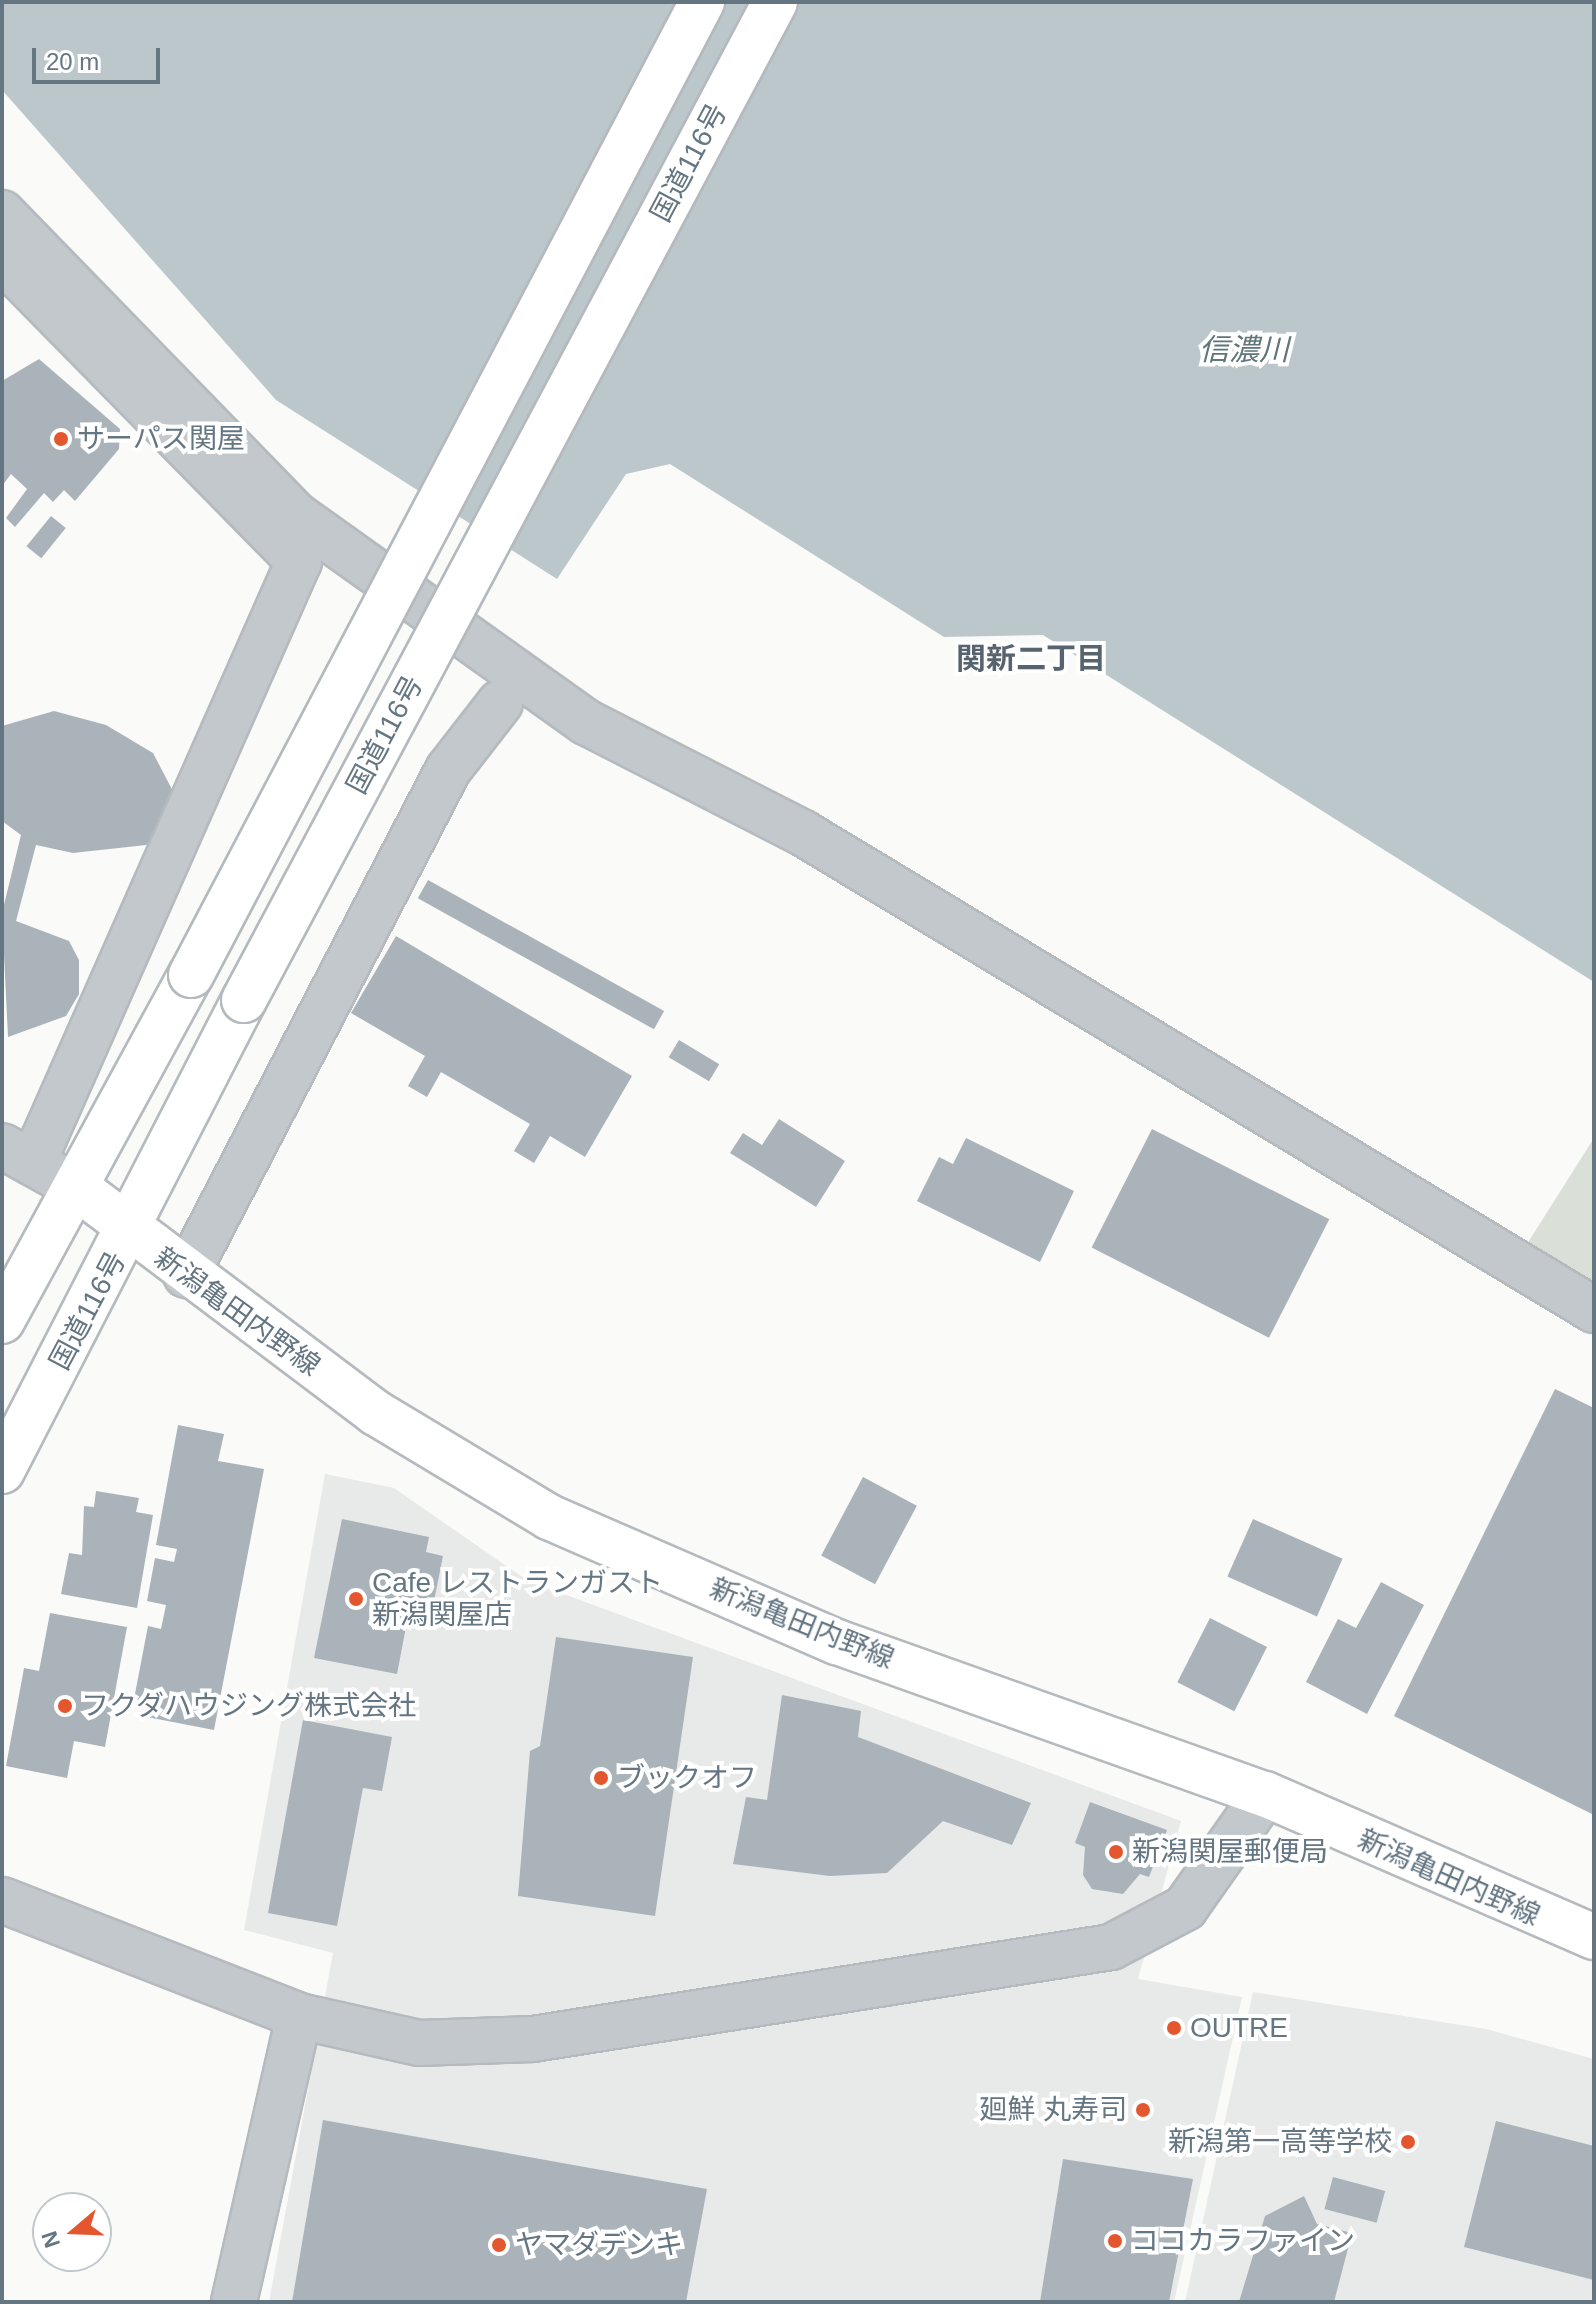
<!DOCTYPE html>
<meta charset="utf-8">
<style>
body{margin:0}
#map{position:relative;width:1596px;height:2304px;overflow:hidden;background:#fafaf8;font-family:Arial,"Noto Sans JP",sans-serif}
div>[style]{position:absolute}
.built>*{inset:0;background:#e8e9e9}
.green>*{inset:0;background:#dadfd7}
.water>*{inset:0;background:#bbc7cb}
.building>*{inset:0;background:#aab3b9;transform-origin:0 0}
.roads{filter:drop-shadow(2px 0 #b5babe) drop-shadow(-2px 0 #b5babe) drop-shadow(0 2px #b5babe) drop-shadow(0 -2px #b5babe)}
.minor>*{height:44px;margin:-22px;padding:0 22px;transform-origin:22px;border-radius:22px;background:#c3c8cc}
.major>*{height:44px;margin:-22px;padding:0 22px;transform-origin:22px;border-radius:22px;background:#fff}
.highway>*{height:44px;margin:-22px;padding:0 22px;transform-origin:22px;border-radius:22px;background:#fff}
.bridges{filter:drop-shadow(2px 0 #b4b9bd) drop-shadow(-2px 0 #b4b9bd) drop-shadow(0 2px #b4b9bd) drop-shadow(0 -2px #b4b9bd)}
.highway-bridge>*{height:44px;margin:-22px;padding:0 22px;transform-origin:22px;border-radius:22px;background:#fff}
.dots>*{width:22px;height:22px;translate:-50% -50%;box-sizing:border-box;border:4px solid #fff;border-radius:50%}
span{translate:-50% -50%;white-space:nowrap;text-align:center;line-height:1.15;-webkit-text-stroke:8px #fff;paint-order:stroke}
.street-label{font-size:28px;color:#657683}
.poi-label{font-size:28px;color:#657683}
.left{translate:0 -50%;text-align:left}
.right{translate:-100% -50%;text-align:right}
.water-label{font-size:30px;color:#60757c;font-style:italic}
.neighbourhood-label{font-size:30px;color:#57646e;font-weight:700}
.frame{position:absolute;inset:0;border:4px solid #657683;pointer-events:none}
.north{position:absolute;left:32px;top:2192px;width:80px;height:80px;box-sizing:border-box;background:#fff;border:2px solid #c1c8cd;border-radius:50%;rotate:251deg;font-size:22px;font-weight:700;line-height:32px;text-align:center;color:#657683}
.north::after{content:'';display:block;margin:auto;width:28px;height:36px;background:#e4572e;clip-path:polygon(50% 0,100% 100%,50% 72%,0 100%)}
.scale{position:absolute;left:32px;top:48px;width:128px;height:36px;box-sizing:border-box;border:4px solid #657683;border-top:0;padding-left:10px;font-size:24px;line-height:28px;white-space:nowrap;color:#657683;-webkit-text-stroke:6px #fff;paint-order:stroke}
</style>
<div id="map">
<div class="built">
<div style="clip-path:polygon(325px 1474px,394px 1488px,528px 1581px,1181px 1821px,1138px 1979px,1242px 1997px,1174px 2302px,269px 2302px,333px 1953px,244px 1930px)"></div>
<div style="clip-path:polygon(1253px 1992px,1486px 2029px,1594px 2059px,1594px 2302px,1185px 2302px)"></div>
</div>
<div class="green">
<div style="clip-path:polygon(1594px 1138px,1594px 1295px,1522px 1252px)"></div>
</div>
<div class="water">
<div style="clip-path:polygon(2px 2px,1594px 2px,1594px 982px,1043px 635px,944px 637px,670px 464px,626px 474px,557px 579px,276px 400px,2px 90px)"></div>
</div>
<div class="building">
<div style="clip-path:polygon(39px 359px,120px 429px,119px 449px,75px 501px,64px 490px,53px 502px,44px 493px,15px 527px,6px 518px,27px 489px,11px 474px,2px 486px,2px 381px)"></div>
<div style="left:51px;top:516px;width:19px;height:39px;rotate:39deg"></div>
<div style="clip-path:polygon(54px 711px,106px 725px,153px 753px,175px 795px,161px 835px,146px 845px,73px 853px,36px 845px,16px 921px,69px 941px,79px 960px,79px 994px,66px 1016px,8px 1037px,2px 913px,21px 835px,2px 821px,2px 726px)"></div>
<div style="left:428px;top:880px;width:270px;height:21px;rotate:29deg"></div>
<div style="clip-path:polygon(396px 936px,632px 1076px,585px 1157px,550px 1136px,534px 1163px,514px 1151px,530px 1124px,441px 1072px,427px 1097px,408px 1086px,425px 1056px,351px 1013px)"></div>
<div style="left:679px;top:1040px;width:47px;height:20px;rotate:31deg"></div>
<div style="clip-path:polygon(779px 1119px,845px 1161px,816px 1207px,730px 1153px,743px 1133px,762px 1145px)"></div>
<div style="left:1152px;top:1129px;width:199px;height:133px;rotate:27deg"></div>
<div style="clip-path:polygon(966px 1138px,1074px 1191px,1040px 1262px,917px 1201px,939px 1157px,953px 1164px)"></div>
<div style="clip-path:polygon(1555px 1389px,1594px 1408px,1594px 1815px,1394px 1716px)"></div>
<div style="clip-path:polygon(178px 1425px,224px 1434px,218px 1461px,264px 1469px,214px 1730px,147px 1717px,149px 1702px,134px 1699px,148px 1626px,161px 1629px,166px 1605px,147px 1601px,155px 1558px,174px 1562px,177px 1549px,156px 1545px)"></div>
<div style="left:863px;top:1477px;width:61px;height:89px;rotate:28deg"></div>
<div style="clip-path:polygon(96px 1491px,139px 1498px,136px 1512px,153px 1515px,137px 1608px,61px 1594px,69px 1553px,82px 1555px,84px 1506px,94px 1507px)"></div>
<div style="clip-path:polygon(342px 1519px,429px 1537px,426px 1552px,443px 1556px,432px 1611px,410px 1606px,397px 1674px,314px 1658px)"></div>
<div style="left:1253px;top:1519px;width:98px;height:63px;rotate:24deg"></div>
<div style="clip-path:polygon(1381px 1582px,1424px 1605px,1367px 1714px,1306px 1682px,1338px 1619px,1356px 1628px)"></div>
<div style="clip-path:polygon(50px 1613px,127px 1627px,105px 1747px,74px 1741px,67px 1778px,6px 1766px,24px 1668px,39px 1671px)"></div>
<div style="left:1210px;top:1618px;width:64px;height:72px;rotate:27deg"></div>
<div style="clip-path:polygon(556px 1637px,693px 1657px,655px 1916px,518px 1896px,530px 1751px,540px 1746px)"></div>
<div style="clip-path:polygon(782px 1695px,861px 1711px,858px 1737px,1031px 1803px,1012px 1845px,943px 1821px,887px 1873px,830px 1876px,733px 1864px,746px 1797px,767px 1800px)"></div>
<div style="clip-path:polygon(303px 1720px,392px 1737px,382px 1791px,363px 1788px,337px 1926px,268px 1913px)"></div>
<div style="clip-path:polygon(1090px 1802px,1167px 1830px,1149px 1877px,1140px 1874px,1123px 1894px,1092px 1889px,1083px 1875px,1085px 1847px,1075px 1843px)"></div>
<div style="clip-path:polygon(323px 2120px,707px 2189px,686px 2302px,292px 2302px)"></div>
<div style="clip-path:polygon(1496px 2121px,1594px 2146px,1594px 2280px,1464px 2247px)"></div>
<div style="clip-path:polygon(1063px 2159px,1193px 2179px,1169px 2302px,1040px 2302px)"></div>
<div style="left:1333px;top:2177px;width:54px;height:33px;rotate:15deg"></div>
<div style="clip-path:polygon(1304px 2196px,1317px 2224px,1352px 2233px,1334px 2302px,1239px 2302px,1265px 2216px)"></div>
</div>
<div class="roads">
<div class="minor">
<div style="left:2px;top:213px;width:423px;rotate:45.8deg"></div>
<div style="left:297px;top:516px;width:355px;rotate:35.5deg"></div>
<div style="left:586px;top:722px;width:244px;rotate:27.1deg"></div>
<div style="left:803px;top:833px;width:924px;rotate:31.09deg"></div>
<div style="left:2px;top:259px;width:424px;rotate:45.5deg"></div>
<div style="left:299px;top:561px;width:658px;rotate:113.84deg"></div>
<div style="left:2px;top:1146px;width:66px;rotate:28.9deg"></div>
<div style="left:186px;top:1275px;width:569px;rotate:-62.58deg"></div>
<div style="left:448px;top:770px;width:85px;rotate:-52.2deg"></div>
<div style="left:2px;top:1900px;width:319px;rotate:21.3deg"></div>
<div style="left:299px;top:2016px;width:123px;rotate:12.7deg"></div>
<div style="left:419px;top:2043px;width:114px;rotate:-2deg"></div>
<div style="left:533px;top:2039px;width:585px;rotate:-9.04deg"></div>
<div style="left:1111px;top:1947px;width:84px;rotate:-27.8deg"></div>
<div style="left:1185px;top:1908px;width:139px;rotate:-54.9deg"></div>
<div style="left:234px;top:2302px;width:293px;rotate:-77.2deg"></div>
</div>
<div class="major">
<div style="left:76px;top:1187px;width:376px;rotate:37deg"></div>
<div style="left:376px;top:1413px;width:202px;rotate:31deg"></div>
<div style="left:549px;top:1517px;width:314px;rotate:23.5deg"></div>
<div style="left:837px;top:1642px;width:454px;rotate:19.6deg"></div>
<div style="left:1265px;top:1794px;width:359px;rotate:23.5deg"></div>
</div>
<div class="highway">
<div style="left:2px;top:1321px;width:394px;rotate:-61.4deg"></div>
<div style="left:2px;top:1471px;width:530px;rotate:-62.81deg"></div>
</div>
</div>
<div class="bridges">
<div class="highway-bridge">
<div style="left:191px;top:975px;width:1099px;rotate:-62.29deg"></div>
<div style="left:244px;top:1000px;width:1130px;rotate:-61.98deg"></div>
</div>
</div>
<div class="dots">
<div style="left:61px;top:439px;background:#e4572e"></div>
<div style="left:356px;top:1599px;background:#e4572e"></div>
<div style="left:65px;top:1706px;background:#e4572e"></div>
<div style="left:601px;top:1778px;background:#e4572e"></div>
<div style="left:1116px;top:1852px;background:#e4572e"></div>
<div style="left:1174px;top:2028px;background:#e4572e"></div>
<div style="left:1143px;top:2110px;background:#e4572e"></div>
<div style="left:1408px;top:2142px;background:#e4572e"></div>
<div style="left:1115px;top:2241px;background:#e4572e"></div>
<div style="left:499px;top:2245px;background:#e4572e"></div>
</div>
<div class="street-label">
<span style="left:689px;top:163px;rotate:-62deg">国道116号</span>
<span style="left:385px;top:735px;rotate:-62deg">国道116号</span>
<span style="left:88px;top:1311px;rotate:-62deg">国道116号</span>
<span style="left:237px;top:1312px;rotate:36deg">新潟亀田内野線</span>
<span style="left:802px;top:1624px;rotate:22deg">新潟亀田内野線</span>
<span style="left:1449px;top:1878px;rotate:24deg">新潟亀田内野線</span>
</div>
<div class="poi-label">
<span class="left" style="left:77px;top:439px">サーパス関屋</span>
<span class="left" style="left:372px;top:1599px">Cafe レストランガスト<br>新潟関屋店</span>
<span class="left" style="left:81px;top:1706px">フクダハウジング株式会社</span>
<span class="left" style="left:617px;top:1778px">ブックオフ</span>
<span class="left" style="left:1132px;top:1852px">新潟関屋郵便局</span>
<span class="left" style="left:1190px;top:2028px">OUTRE</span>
<span class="right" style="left:1127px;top:2110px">廻鮮 丸寿司</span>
<span class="right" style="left:1392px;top:2142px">新潟第一高等学校</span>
<span class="left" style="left:1131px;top:2241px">ココカラファイン</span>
<span class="left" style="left:515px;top:2245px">ヤマダデンキ</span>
</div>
<div class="water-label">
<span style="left:1244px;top:350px">信濃川</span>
</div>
<div class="neighbourhood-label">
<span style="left:1031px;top:659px">関新二丁目</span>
</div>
<div class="frame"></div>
<div class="north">N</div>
<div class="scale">20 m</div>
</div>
